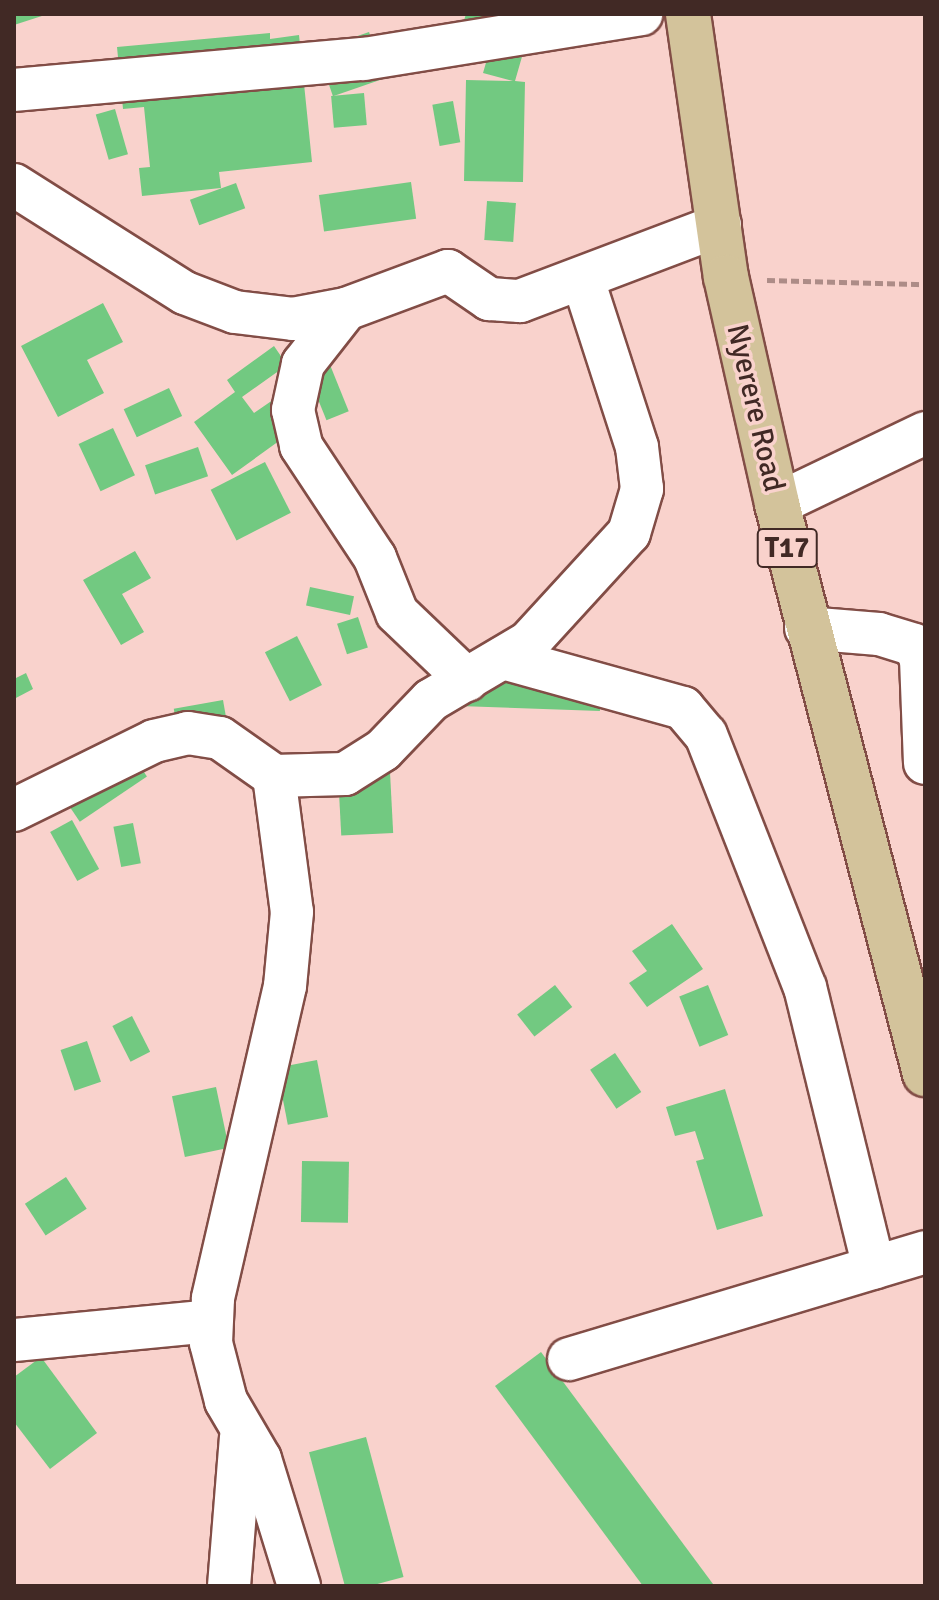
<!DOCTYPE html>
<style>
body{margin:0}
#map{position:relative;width:939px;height:1600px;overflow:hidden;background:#f9d2cc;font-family:Signika,sans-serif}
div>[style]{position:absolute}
.building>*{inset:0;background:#72c981;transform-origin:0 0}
.path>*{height:5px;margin-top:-2.5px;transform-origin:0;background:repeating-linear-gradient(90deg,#ad8c87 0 8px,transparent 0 12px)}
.roads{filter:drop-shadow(2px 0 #824d46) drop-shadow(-2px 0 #824d46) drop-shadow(0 2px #824d46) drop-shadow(0 -2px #824d46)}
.minor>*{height:42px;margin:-21px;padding:0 21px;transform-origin:21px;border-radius:21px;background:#fff}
.primary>*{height:44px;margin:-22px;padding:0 22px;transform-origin:22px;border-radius:22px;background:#d3c39b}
span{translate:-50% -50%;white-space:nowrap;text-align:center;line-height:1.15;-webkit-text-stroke:7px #f9d2cc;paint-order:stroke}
.shield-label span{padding:2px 6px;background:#f9d2cc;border:2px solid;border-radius:6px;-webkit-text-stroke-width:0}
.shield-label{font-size:28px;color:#412925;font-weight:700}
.street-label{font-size:30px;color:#412925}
.frame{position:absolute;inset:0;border:16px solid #412925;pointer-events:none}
</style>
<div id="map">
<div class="building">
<div style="clip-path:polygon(14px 14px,45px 14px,45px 15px,14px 25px)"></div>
<div style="clip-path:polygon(466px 14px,534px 15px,515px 81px,525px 82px,523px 182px,464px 181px,466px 80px,513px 81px,483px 73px,492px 42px,460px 33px)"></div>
<div style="left:369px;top:32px;width:49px;height:55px;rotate:71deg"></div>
<div style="clip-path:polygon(270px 33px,270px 39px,299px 35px,312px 162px,219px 172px,221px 188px,142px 196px,139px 168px,150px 167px,144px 107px,123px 109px,117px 47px)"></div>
<div style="left:364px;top:93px;width:32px;height:33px;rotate:85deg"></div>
<div style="left:453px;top:101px;width:42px;height:21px;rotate:80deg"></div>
<div style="left:115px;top:109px;width:47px;height:20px;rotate:74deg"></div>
<div style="left:411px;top:182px;width:37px;height:93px;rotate:82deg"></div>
<div style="left:236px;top:183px;width:27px;height:49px;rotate:70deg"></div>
<div style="left:487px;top:201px;width:29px;height:39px;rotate:4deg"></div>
<div style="clip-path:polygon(103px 303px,123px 342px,87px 360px,104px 393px,58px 417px,21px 346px)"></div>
<div style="clip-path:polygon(274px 346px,287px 365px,242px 397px,254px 413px,283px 393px,304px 423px,232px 475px,194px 422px,235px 392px,227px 380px)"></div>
<div style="left:324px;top:350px;width:66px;height:24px;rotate:68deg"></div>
<div style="left:169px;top:388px;width:31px;height:50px;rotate:65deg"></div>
<div style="left:113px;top:428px;width:52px;height:38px;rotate:65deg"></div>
<div style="left:198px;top:447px;width:31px;height:56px;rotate:71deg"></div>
<div style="left:265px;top:462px;width:57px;height:61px;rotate:63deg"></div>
<div style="clip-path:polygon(135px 551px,151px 578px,122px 594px,144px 632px,121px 645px,83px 580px)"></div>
<div style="left:310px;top:587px;width:45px;height:19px;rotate:12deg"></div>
<div style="left:358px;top:617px;width:32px;height:22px;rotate:72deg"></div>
<div style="left:297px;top:636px;width:55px;height:36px;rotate:63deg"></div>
<div style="clip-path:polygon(26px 673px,33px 689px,14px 699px,14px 679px)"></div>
<div style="left:460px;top:677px;width:141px;height:29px;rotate:2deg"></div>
<div style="left:223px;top:700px;width:39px;height:50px;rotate:80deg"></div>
<div style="left:119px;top:735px;width:50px;height:81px;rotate:56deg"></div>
<div style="left:389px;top:753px;width:80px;height:52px;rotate:87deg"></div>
<div style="left:72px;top:820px;width:56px;height:25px;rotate:61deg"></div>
<div style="left:133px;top:823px;width:41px;height:20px;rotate:79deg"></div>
<div style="clip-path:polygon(672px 924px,703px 969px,647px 1007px,629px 983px,647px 971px,632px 951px)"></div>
<div style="left:555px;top:985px;width:28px;height:48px;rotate:52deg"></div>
<div style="left:708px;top:985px;width:54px;height:31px;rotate:68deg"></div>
<div style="left:132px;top:1016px;width:40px;height:22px;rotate:63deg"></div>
<div style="left:87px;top:1041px;width:43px;height:28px;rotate:71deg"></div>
<div style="left:615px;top:1053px;width:47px;height:30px;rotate:56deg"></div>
<div style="left:317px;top:1060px;width:58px;height:41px;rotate:79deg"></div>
<div style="left:216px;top:1087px;width:62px;height:45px;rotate:78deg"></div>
<div style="clip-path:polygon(725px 1089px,763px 1216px,717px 1230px,696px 1161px,704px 1159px,695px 1131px,675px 1136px,666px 1107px)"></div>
<div style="left:302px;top:1161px;width:47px;height:61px;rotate:1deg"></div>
<div style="left:66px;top:1177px;width:38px;height:49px;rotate:57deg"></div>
<div style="clip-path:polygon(541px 1352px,713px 1584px,711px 1586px,643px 1586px,495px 1386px)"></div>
<div style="clip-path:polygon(41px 1357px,97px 1433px,50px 1469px,14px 1422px,14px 1377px)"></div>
<div style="left:366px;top:1437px;width:145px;height:59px;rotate:75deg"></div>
</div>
<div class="path">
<div style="left:767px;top:280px;width:158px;rotate:1.5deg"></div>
</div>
<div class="roads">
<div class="minor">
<div style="left:14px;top:90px;width:351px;rotate:-5.1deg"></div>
<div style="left:364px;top:59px;width:281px;rotate:-9.2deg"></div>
<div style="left:14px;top:185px;width:202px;rotate:32.3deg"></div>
<div style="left:185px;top:293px;width:53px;rotate:20.8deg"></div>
<div style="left:235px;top:312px;width:58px;rotate:6.9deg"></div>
<div style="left:293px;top:319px;width:54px;rotate:-10.7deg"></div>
<div style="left:346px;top:309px;width:109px;rotate:-20.4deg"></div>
<div style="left:448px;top:271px;width:50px;rotate:34.3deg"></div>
<div style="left:489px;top:299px;width:31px;rotate:4deg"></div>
<div style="left:520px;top:301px;width:214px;rotate:-20.8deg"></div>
<div style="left:346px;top:309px;width:70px;rotate:128deg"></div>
<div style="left:303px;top:364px;width:47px;rotate:102.3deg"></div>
<div style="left:293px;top:410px;width:37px;rotate:77deg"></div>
<div style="left:301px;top:446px;width:134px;rotate:56.5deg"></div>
<div style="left:375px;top:558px;width:59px;rotate:68.2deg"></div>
<div style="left:397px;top:613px;width:97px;rotate:43.7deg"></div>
<div style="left:777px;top:504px;width:164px;rotate:-25.6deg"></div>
<div style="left:806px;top:628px;width:73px;rotate:4.7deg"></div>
<div style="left:879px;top:634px;width:37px;rotate:17deg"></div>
<div style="left:914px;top:645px;width:16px;rotate:63deg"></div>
<div style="left:921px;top:659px;width:104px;rotate:87.8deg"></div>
<div style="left:503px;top:658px;width:187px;rotate:15.5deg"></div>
<div style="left:683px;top:708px;width:35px;rotate:50deg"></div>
<div style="left:706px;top:735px;width:271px;rotate:68.6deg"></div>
<div style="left:805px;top:987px;width:289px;rotate:76.2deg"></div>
<div style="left:274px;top:776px;width:137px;rotate:82.5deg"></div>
<div style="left:292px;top:912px;width:74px;rotate:95.4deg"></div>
<div style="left:285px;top:986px;width:321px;rotate:103deg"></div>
<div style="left:213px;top:1299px;width:44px;rotate:92.6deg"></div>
<div style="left:211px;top:1343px;width:60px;rotate:75.5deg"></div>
<div style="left:226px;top:1401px;width:67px;rotate:59.6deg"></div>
<div style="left:260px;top:1459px;width:133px;rotate:72.9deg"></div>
<div style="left:14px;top:810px;width:156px;rotate:-26.2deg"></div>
<div style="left:154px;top:741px;width:35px;rotate:-13deg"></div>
<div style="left:188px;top:733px;width:32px;rotate:9deg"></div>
<div style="left:220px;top:738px;width:66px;rotate:35.1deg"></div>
<div style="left:274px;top:776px;width:71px;rotate:-1.6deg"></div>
<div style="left:345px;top:774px;width:45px;rotate:-32.3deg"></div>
<div style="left:383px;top:750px;width:69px;rotate:-46.2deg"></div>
<div style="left:431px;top:700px;width:114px;rotate:-30.6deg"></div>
<div style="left:529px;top:642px;width:148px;rotate:-47.5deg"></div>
<div style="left:629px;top:533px;width:46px;rotate:-73.5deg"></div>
<div style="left:642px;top:489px;width:42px;rotate:-96.8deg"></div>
<div style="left:637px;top:447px;width:176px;rotate:-107.9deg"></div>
<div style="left:14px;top:1340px;width:197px;rotate:-5.5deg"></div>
<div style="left:569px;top:1359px;width:372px;rotate:-16.7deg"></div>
<div style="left:229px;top:1586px;width:149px;rotate:-85.4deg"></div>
</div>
<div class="primary">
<div style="left:688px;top:14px;width:266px;rotate:81.8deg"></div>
<div style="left:726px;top:277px;width:233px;rotate:77.3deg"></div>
<div style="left:777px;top:504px;width:589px;rotate:75.44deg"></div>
</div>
</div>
<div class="shield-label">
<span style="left:787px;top:548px">T17</span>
</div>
<div class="street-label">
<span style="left:755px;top:408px;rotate:77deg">Nyerere Road</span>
</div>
<div class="frame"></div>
</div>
